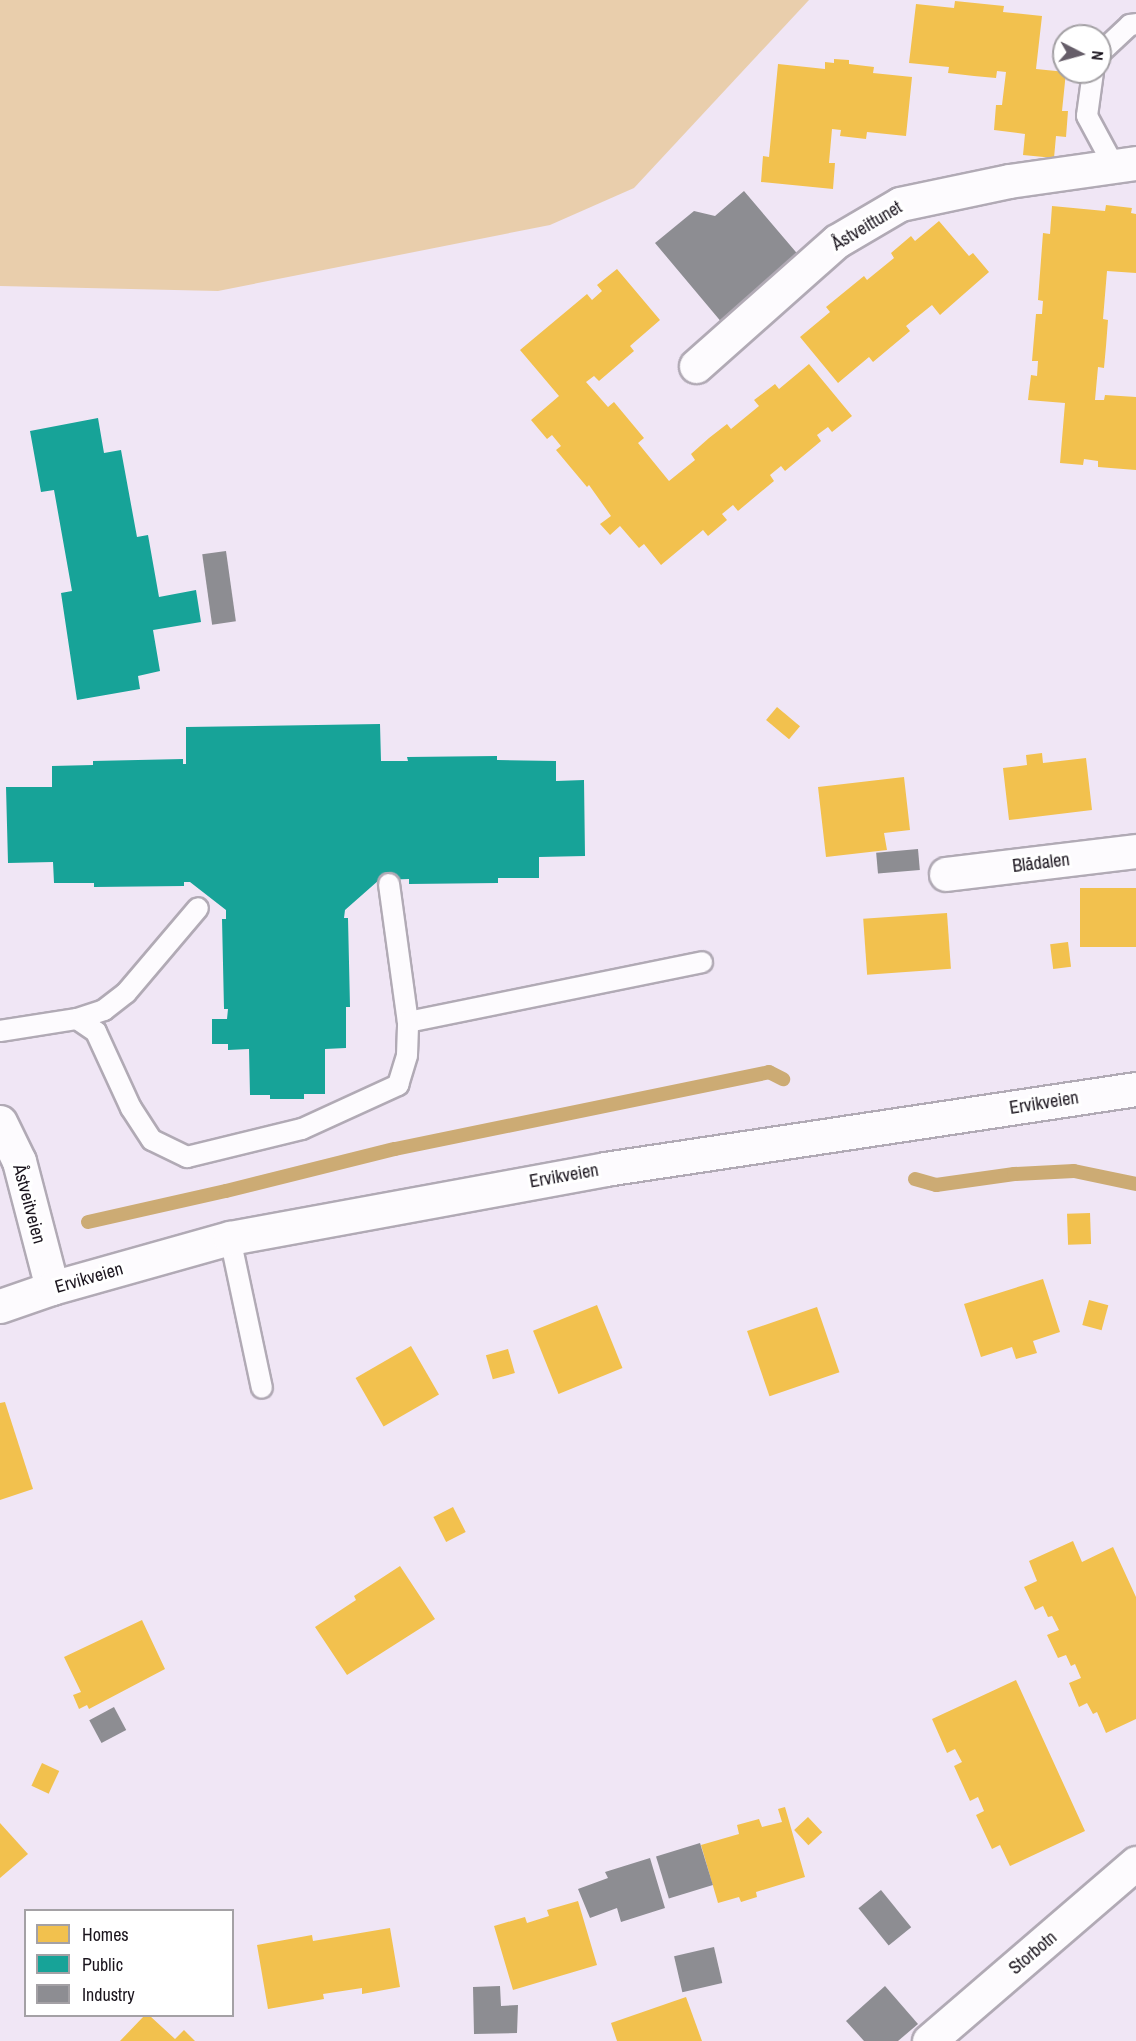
<!DOCTYPE html>
<meta charset="utf-8">
<style>
body{margin:0}
#map{position:relative;width:1136px;height:2041px;overflow:hidden;background:#f0e6f5;font-family:"Archivo Narrow",sans-serif}
div>[style]{position:absolute}
.green>*{inset:0;background:#e9ceac}
.homes>*{inset:0;background:#f2c14e;transform-origin:0 0}
.public>*{inset:0;background:#17a398}
.industry>*{inset:0;background:#8d8d92;transform-origin:0 0}
.stream>*{height:14px;margin:-7px;padding:0 7px;transform-origin:7px;border-radius:7px;background:#ccab74}
.roads{filter:drop-shadow(2px 0 #b1aab5) drop-shadow(-2px 0 #b1aab5) drop-shadow(0 2px #b1aab5) drop-shadow(0 -2px #b1aab5)}
.lane>*{height:20px;margin:-10px;padding:0 10px;transform-origin:10px;border-radius:10px;background:#fdfbfe}
.street>*{height:33px;margin:-16.5px;padding:0 16.5px;transform-origin:16.5px;border-radius:16.5px;background:#fdfbfe}
.secondary>*{height:33px;margin:-16.5px;padding:0 16.5px;transform-origin:16.5px;border-radius:16.5px;background:#fdfbfe}
.primary>*{height:33px;margin:-16.5px;padding:0 16.5px;transform-origin:16.5px;border-radius:16.5px;background:#fdfbfe}
span{translate:-50% -50%;white-space:nowrap;text-align:center;line-height:1.15;-webkit-text-stroke:6px #fff;paint-order:stroke}
.street-label{font-size:18px;color:#1b151e}
.legend{position:absolute;left:24px;top:1909px;width:210px;height:108px;box-sizing:border-box;background:#fff;border:2px solid #a4a1a5;margin:0;padding:8px 10px;list-style:none;font-size:18px;color:#1b151e}
.legend li{display:flex;align-items:center;gap:12px;height:30px}
.legend b{width:30px;border:2px solid #a4a1a5}
.north{position:absolute;left:1052px;top:24px;width:60px;height:60px;box-sizing:border-box;background:#fff;border:2px solid #a4a1a5;border-radius:50%;rotate:96deg;font-size:16px;font-weight:700;line-height:24px;text-align:center;color:#1b151e}
.north::after{content:'';display:block;margin:auto;width:21px;height:27px;background:#665e69;clip-path:polygon(50% 0,100% 100%,50% 72%,0 100%)}
</style>
<div id="map">
<div class="green">
<div style="clip-path:polygon(0 0,809px 0,634px 188px,550px 225px,218px 291px,0 286px)"></div>
</div>
<div class="homes">
<div style="clip-path:polygon(955px 1px,1004px 6px,1003px 12px,1042px 16px,1036px 69px,1066px 72px,1062px 111px,1068px 111px,1066px 137px,1056px 136px,1054px 158px,1023px 155px,1025px 134px,994px 130px,996px 105px,1002px 105px,1006px 72px,997px 71px,996px 78px,974px 76px,948px 73px,949px 67px,909px 63px,916px 4px,954px 8px)"></div>
<div style="clip-path:polygon(834px 59px,849px 60px,849px 64px,874px 67px,873px 73px,912px 77px,906px 136px,867px 132px,866px 139px,840px 136px,841px 130px,832px 129px,829px 163px,835px 163px,833px 189px,761px 182px,763px 156px,769px 157px,778px 64px,825px 69px,825px 62px,834px 63px)"></div>
<div style="clip-path:polygon(1106px 205px,1132px 208px,1131px 213px,1136px 214px,1136px 273px,1107px 271px,1103px 319px,1108px 320px,1106px 346px,1104px 368px,1098px 367px,1095px 400px,1104px 400px,1105px 395px,1136px 397px,1136px 470px,1098px 467px,1098px 461px,1084px 459px,1083px 465px,1060px 463px,1065px 403px,1028px 400px,1031px 375px,1037px 376px,1038px 361px,1032px 361px,1036px 314px,1042px 314px,1043px 301px,1038px 300px,1043px 233px,1050px 234px,1052px 206px,1105px 211px)"></div>
<div style="clip-path:polygon(939px 221px,969px 256px,973px 253px,989px 272px,940px 315px,932px 305px,906px 326px,910px 331px,873px 362px,869px 357px,838px 383px,800px 337px,830px 312px,826px 307px,864px 276px,867px 280px,894px 258px,891px 253px,911px 236px,915px 241px)"></div>
<div style="clip-path:polygon(617px 269px,660px 320px,630px 346px,634px 351px,599px 381px,594px 376px,586px 382px,608px 407px,614px 402px,644px 438px,638px 443px,669px 481px,695px 460px,691px 454px,709px 438px,727px 424px,731px 429px,759px 406px,754px 400px,775px 384px,779px 389px,809px 364px,852px 416px,832px 432px,828px 427px,817px 435px,821px 441px,785px 471px,781px 466px,770px 475px,774px 481px,738px 511px,733px 505px,722px 514px,727px 520px,708px 536px,703px 530px,661px 565px,644px 544px,639px 548px,620px 526px,610px 535px,600px 524px,611px 516px,589px 485px,587px 487px,556px 450px,561px 446px,552px 435px,547px 439px,531px 420px,559px 396px,520px 350px,587px 294px,592px 300px,602px 291px,597px 285px)"></div>
<div style="left:777px;top:707px;width:30px;height:17px;rotate:40deg"></div>
<div style="clip-path:polygon(1042px 753px,1043px 763px,1086px 758px,1092px 810px,1009px 820px,1003px 768px,1027px 765px,1026px 755px)"></div>
<div style="clip-path:polygon(904px 777px,910px 830px,884px 833px,887px 850px,826px 857px,818px 787px)"></div>
<div style="left:1136px;top:888px;width:59px;height:56px;rotate:90deg"></div>
<div style="left:947px;top:913px;width:56px;height:84px;rotate:86deg"></div>
<div style="left:1068px;top:942px;width:25px;height:18px;rotate:83deg"></div>
<div style="left:1090px;top:1213px;width:31px;height:23px;rotate:88deg"></div>
<div style="clip-path:polygon(1043px 1279px,1060px 1332px,1033px 1341px,1037px 1353px,1016px 1359px,1012px 1347px,981px 1357px,964px 1304px)"></div>
<div style="left:1089px;top:1300px;width:20px;height:26px;rotate:15deg"></div>
<div style="left:597px;top:1305px;width:68px;height:69px;rotate:68deg"></div>
<div style="left:817px;top:1307px;width:69px;height:74px;rotate:71deg"></div>
<div style="left:411px;top:1346px;width:56px;height:64px;rotate:60deg"></div>
<div style="left:508px;top:1349px;width:25px;height:23px;rotate:74deg"></div>
<div style="clip-path:polygon(5px 1402px,33px 1489px,0 1500px,0 1403px)"></div>
<div style="left:453px;top:1507px;width:28px;height:22px;rotate:63deg"></div>
<div style="clip-path:polygon(1073px 1541px,1082px 1562px,1113px 1547px,1136px 1597px,1136px 1719px,1106px 1733px,1097px 1712px,1093px 1714px,1087px 1703px,1079px 1707px,1069px 1683px,1081px 1678px,1075px 1664px,1071px 1666px,1066px 1655px,1058px 1658px,1047px 1635px,1059px 1630px,1052px 1616px,1048px 1617px,1043px 1606px,1035px 1610px,1024px 1587px,1037px 1581px,1029px 1561px)"></div>
<div style="clip-path:polygon(400px 1566px,435px 1619px,347px 1675px,315px 1627px,356px 1600px,354px 1596px)"></div>
<div style="clip-path:polygon(142px 1620px,165px 1669px,89px 1709px,87px 1705px,79px 1709px,73px 1695px,81px 1692px,64px 1657px)"></div>
<div style="clip-path:polygon(1016px 1680px,1085px 1831px,1010px 1866px,1000px 1845px,992px 1849px,976px 1815px,984px 1811px,978px 1797px,970px 1801px,954px 1766px,962px 1762px,955px 1749px,947px 1753px,932px 1719px)"></div>
<div style="left:42px;top:1763px;width:19px;height:25px;rotate:25deg"></div>
<div style="clip-path:polygon(785px 1807px,805px 1877px,756px 1892px,757px 1897px,741px 1902px,739px 1897px,718px 1903px,701px 1845px,739px 1834px,737px 1825px,759px 1819px,762px 1827px,782px 1822px,778px 1809px)"></div>
<div style="left:808px;top:1817px;width:21px;height:19px;rotate:47deg"></div>
<div style="clip-path:polygon(0 1823px,28px 1854px,0 1878px)"></div>
<div style="clip-path:polygon(578px 1901px,597px 1965px,513px 1990px,494px 1926px,525px 1917px,527px 1923px,549px 1916px,547px 1910px)"></div>
<div style="clip-path:polygon(390px 1928px,400px 1987px,362px 1994px,362px 1988px,323px 1994px,324px 1999px,268px 2009px,257px 1945px,312px 1935px,313px 1941px)"></div>
<div style="clip-path:polygon(686px 1997px,702px 2041px,617px 2041px,611px 2023px)"></div>
<div style="clip-path:polygon(144px 2016px,150px 2016px,175px 2039px,184px 2030px,195px 2041px,120px 2041px)"></div>
</div>
<div class="public">
<div style="clip-path:polygon(98px 418px,104px 453px,121px 450px,137px 537px,148px 535px,159px 597px,196px 590px,201px 622px,153px 630px,160px 671px,138px 676px,140px 689px,77px 700px,61px 593px,72px 591px,54px 490px,41px 492px,30px 431px)"></div>
<div style="clip-path:polygon(380px 724px,381px 761px,408px 761px,407px 757px,497px 756px,497px 760px,556px 761px,556px 781px,584px 780px,585px 856px,539px 857px,539px 878px,498px 878px,498px 883px,409px 884px,409px 879px,379px 880px,345px 910px,344px 918px,348px 918px,350px 1007px,346px 1007px,346px 1048px,325px 1049px,325px 1094px,304px 1094px,304px 1099px,270px 1099px,270px 1095px,250px 1095px,249px 1049px,228px 1050px,228px 1044px,212px 1044px,212px 1019px,227px 1019px,228px 1009px,224px 1009px,222px 919px,226px 919px,226px 910px,190px 882px,184px 882px,184px 886px,94px 887px,94px 883px,54px 883px,53px 862px,8px 863px,6px 787px,52px 787px,52px 766px,93px 765px,93px 761px,183px 759px,183px 764px,186px 764px,186px 727px)"></div>
</div>
<div class="industry">
<div style="clip-path:polygon(744px 191px,801px 258px,723px 324px,655px 243px,694px 211px,715px 216px)"></div>
<div style="left:226px;top:551px;width:71px;height:24px;rotate:82deg"></div>
<div style="left:918px;top:849px;width:21px;height:42px;rotate:85deg"></div>
<div style="left:114px;top:1707px;width:26px;height:28px;rotate:62deg"></div>
<div style="left:700px;top:1843px;width:44px;height:46px;rotate:73deg"></div>
<div style="clip-path:polygon(650px 1858px,665px 1908px,621px 1922px,617px 1908px,590px 1918px,578px 1889px,608px 1878px,605px 1872px)"></div>
<div style="left:881px;top:1890px;width:48px;height:29px;rotate:51deg"></div>
<div style="left:714px;top:1947px;width:37px;height:41px;rotate:77deg"></div>
<div style="clip-path:polygon(500px 1986px,501px 2006px,518px 2005px,517px 2033px,474px 2034px,473px 1987px)"></div>
<div style="clip-path:polygon(885px 1986px,918px 2024px,898px 2041px,864px 2041px,846px 2021px)"></div>
</div>
<div class="stream">
<div style="left:915px;top:1179px;width:22px;rotate:16deg"></div>
<div style="left:936px;top:1185px;width:79px;rotate:-8deg"></div>
<div style="left:1014px;top:1174px;width:60px;rotate:-2.9deg"></div>
<div style="left:1074px;top:1171px;width:63px;rotate:11.8deg"></div>
<div style="left:88px;top:1222px;width:141px;rotate:-12.7deg"></div>
<div style="left:226px;top:1191px;width:174px;rotate:-14deg"></div>
<div style="left:395px;top:1149px;width:382px;rotate:-11.6deg"></div>
<div style="left:769px;top:1072px;width:16px;rotate:27deg"></div>
</div>
<div class="roads">
<div class="lane">
<div style="left:1100px;top:53px;width:41px;rotate:-43deg"></div>
<div style="left:1130px;top:25px;width:6px;rotate:-9deg"></div>
<div style="left:1093px;top:72px;width:44px;rotate:97.8deg"></div>
<div style="left:1087px;top:116px;width:57px;rotate:61.6deg"></div>
<div style="left:389px;top:884px;width:139px;rotate:82.2deg"></div>
<div style="left:77px;top:1019px;width:28px;rotate:-18deg"></div>
<div style="left:104px;top:1010px;width:28px;rotate:-38deg"></div>
<div style="left:126px;top:993px;width:111px;rotate:-49.7deg"></div>
<div style="left:0;top:1031px;width:78px;rotate:-8.9deg"></div>
<div style="left:77px;top:1019px;width:23px;rotate:34deg"></div>
<div style="left:96px;top:1032px;width:84px;rotate:65.3deg"></div>
<div style="left:131px;top:1108px;width:38px;rotate:57deg"></div>
<div style="left:152px;top:1140px;width:39px;rotate:26deg"></div>
<div style="left:187px;top:1157px;width:118px;rotate:-13.7deg"></div>
<div style="left:302px;top:1129px;width:106px;rotate:-24.6deg"></div>
<div style="left:398px;top:1085px;width:31px;rotate:-73deg"></div>
<div style="left:407px;top:1055px;width:33px;rotate:-88deg"></div>
<div style="left:408px;top:1022px;width:300px;rotate:-11.5deg"></div>
<div style="left:230px;top:1238px;width:153px;rotate:78deg"></div>
</div>
<div class="street">
<div style="left:696px;top:366px;width:188px;rotate:-41.6deg"></div>
<div style="left:837px;top:241px;width:73px;rotate:-30.4deg"></div>
<div style="left:900px;top:204px;width:111px;rotate:-11.9deg"></div>
<div style="left:1009px;top:181px;width:128px;rotate:-8.1deg"></div>
<div style="left:946px;top:874px;width:191px;rotate:-6.9deg"></div>
<div style="left:929px;top:2041px;width:273px;rotate:-40.7deg"></div>
</div>
<div class="secondary">
<div style="left:0;top:1122px;width:43px;rotate:64deg"></div>
<div style="left:19px;top:1161px;width:131px;rotate:75.4deg"></div>
</div>
<div class="primary">
<div style="left:0;top:1306px;width:55px;rotate:-19.1deg"></div>
<div style="left:52px;top:1288px;width:185px;rotate:-15.7deg"></div>
<div style="left:230px;top:1238px;width:381px;rotate:-10.4deg"></div>
<div style="left:605px;top:1169px;width:537px;rotate:-8.57deg"></div>
</div>
</div>
<div class="street-label">
<span style="left:867px;top:226px;rotate:-31deg">Åstveittunet</span>
<span style="left:1041px;top:863px;rotate:-7deg">Blådalen</span>
<span style="left:1044px;top:1103px;rotate:-9deg">Ervikveien</span>
<span style="left:564px;top:1176px;rotate:-10deg">Ervikveien</span>
<span style="left:29px;top:1204px;rotate:75deg">Åstveitveien</span>
<span style="left:89px;top:1278px;rotate:-16deg">Ervikveien</span>
<span style="left:1033px;top:1953px;rotate:-40deg">Storbotn</span>
</div>
<ul class="legend">
<li><b style="height:16px;background:#f2c14e"></b>Homes</li>
<li><b style="height:16px;background:#17a398"></b>Public</li>
<li><b style="height:16px;background:#8d8d92"></b>Industry</li>
</ul>
<div class="north">N</div>
</div>
